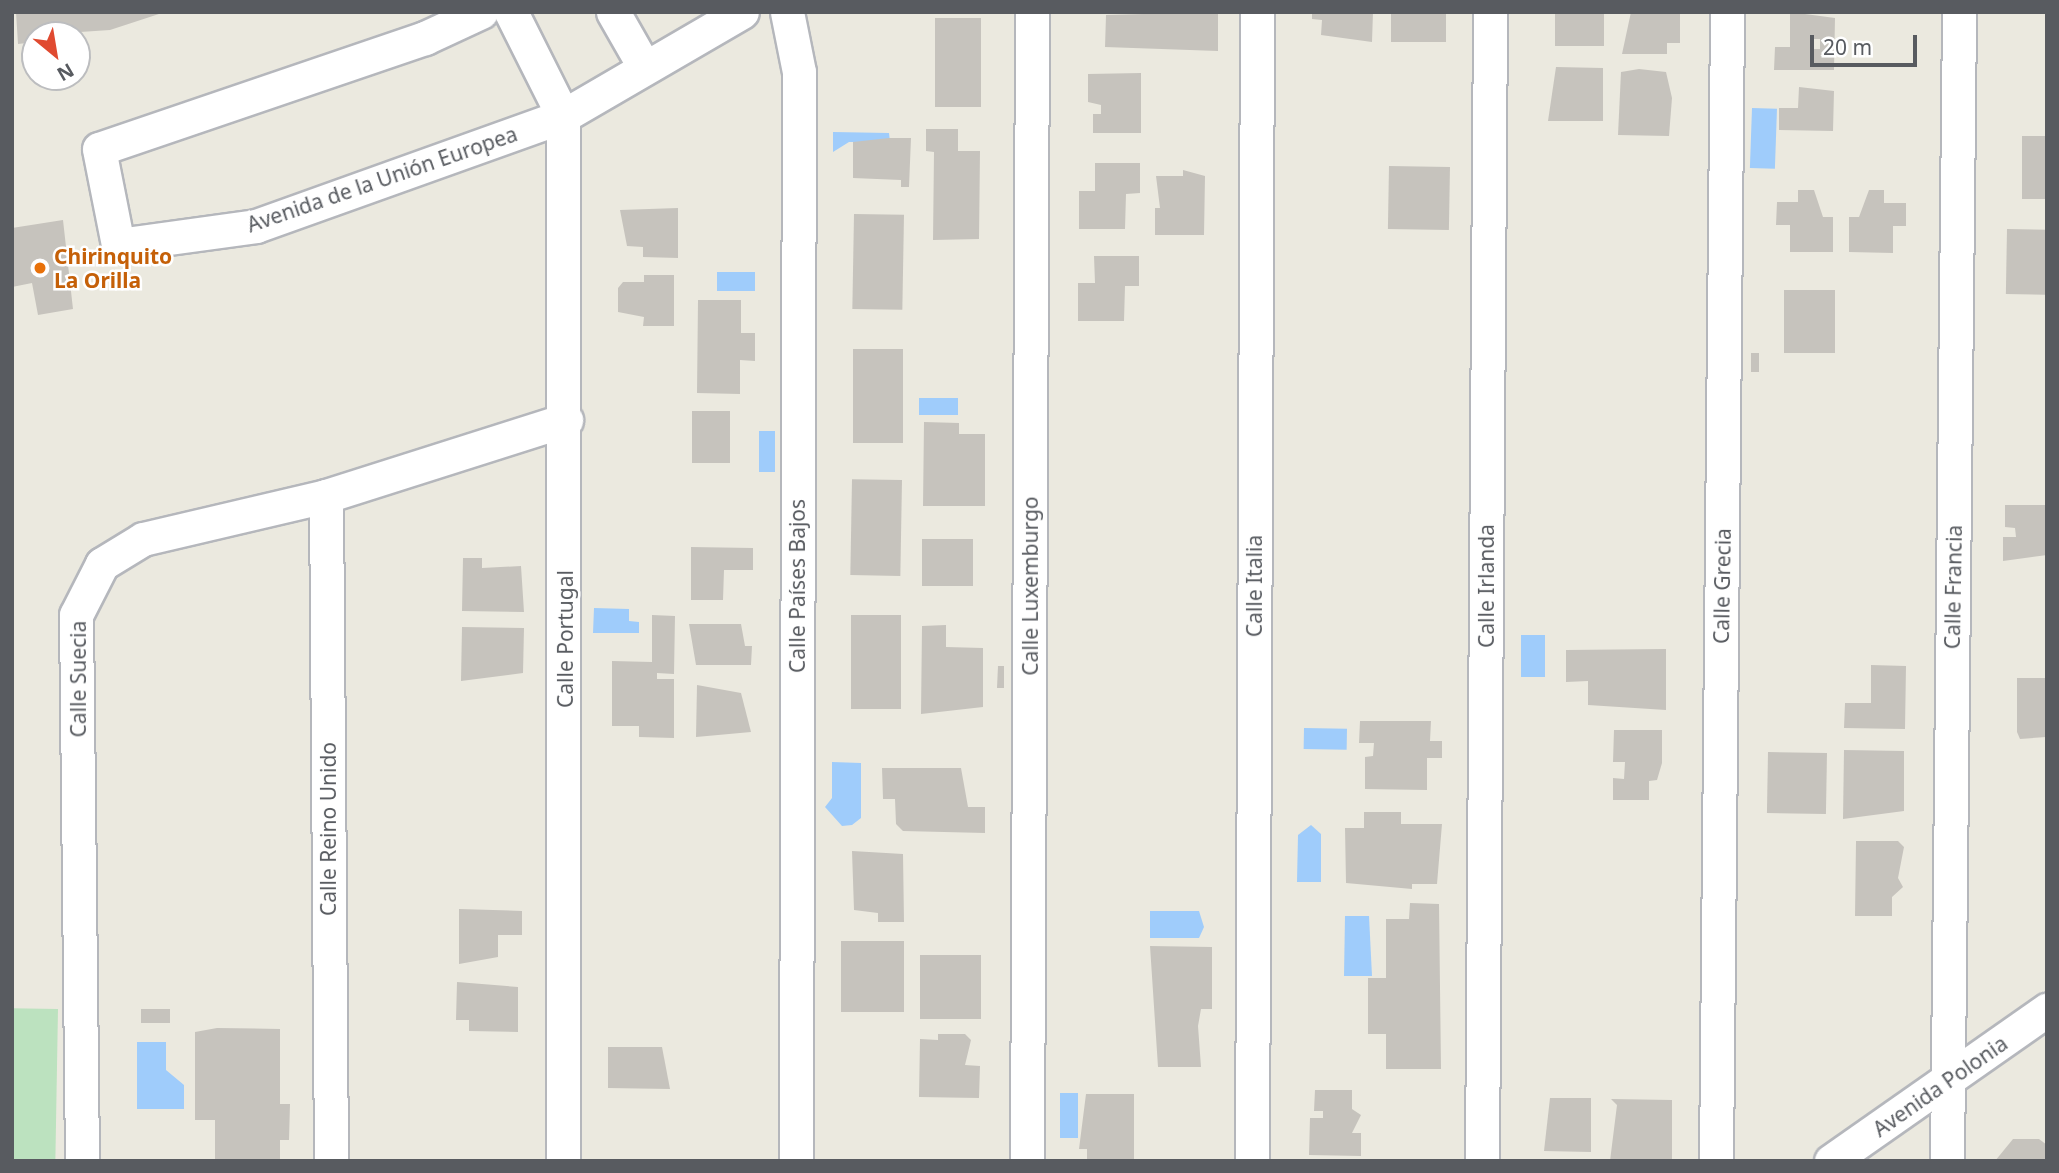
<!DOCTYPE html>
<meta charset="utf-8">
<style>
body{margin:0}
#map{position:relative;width:2059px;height:1173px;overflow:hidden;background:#ebe9df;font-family:"Noto Sans",sans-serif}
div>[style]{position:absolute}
.green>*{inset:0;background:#bce2bf;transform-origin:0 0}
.water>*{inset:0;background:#9fccfb;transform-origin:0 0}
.building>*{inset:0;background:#c6c3bd;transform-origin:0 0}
.roads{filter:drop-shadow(2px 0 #b5b7bc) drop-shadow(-2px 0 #b5b7bc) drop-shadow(0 2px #b5b7bc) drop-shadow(0 -2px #b5b7bc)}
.minor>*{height:33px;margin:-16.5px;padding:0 16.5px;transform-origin:16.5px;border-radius:16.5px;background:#fff}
.dots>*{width:19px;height:19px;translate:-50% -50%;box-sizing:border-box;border:4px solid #fff;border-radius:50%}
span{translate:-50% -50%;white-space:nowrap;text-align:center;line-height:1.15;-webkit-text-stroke:5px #fff;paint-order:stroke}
.street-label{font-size:21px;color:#585b60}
.food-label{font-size:21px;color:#c56008;font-weight:700}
.left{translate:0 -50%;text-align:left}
.frame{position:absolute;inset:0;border:14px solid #585b60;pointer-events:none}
.north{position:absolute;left:21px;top:21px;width:70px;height:70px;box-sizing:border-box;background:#fff;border:2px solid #bcbdbf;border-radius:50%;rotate:150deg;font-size:19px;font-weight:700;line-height:28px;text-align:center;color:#585b60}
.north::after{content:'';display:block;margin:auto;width:24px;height:32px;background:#e04a30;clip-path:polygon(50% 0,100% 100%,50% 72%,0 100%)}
.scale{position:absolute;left:1810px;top:35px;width:107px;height:32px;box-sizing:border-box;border:4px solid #585b60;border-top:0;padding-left:9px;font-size:21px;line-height:24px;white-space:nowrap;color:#585b60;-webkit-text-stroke:5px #fff;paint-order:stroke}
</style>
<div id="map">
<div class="green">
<div style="left:58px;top:1009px;width:152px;height:46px;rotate:91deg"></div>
</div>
<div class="water">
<div style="left:1752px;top:108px;width:25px;height:60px;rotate:2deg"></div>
<div style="clip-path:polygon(833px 132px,889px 133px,890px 142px,849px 142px,833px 152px)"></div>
<div style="left:717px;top:272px;width:38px;height:19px"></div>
<div style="left:919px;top:398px;width:39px;height:17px"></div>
<div style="left:759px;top:431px;width:16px;height:41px"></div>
<div style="clip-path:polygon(594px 608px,629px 609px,629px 621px,639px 622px,639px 633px,593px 633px)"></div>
<div style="left:1521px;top:635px;width:24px;height:42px"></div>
<div style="left:1304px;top:728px;width:43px;height:21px;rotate:1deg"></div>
<div style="clip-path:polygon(832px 762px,861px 763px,861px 818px,852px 825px,842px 826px,825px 807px,832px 798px)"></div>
<div style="clip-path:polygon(1311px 825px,1321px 834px,1321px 882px,1297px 882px,1298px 835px)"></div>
<div style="clip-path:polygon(1150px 911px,1199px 911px,1204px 927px,1199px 938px,1150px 938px)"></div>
<div style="clip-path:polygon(1345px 916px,1369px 916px,1372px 976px,1344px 976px)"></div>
<div style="clip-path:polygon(137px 1042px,166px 1042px,166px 1070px,184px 1085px,184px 1109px,137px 1109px)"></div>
<div style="left:1060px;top:1093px;width:18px;height:45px"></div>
</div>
<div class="building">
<div style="clip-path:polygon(16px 12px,162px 12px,162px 13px,110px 30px,35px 35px,35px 42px,18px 44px)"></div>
<div style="clip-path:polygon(1218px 12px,1218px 51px,1105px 47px,1106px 15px)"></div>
<div style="clip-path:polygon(1312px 12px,1373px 12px,1372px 42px,1321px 35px,1322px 20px,1312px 19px)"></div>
<div style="left:1391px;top:12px;width:55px;height:30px"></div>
<div style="left:1555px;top:12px;width:49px;height:34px"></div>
<div style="clip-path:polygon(1631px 12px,1680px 12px,1680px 43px,1667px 43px,1667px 54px,1622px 54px)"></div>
<div style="clip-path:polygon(evenodd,1790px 12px,1835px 18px,1834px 70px,1774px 70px,1775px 47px,1790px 47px,1790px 12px,1811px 39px,1820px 39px,1820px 49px,1811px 49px,1811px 39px)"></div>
<div style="left:935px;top:18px;width:46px;height:89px"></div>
<div style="clip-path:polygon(1556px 67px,1603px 68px,1603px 121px,1548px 121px)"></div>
<div style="clip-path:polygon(1639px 69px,1666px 72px,1672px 98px,1669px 136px,1618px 135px,1621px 72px)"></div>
<div style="clip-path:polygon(1141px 73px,1141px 133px,1093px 133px,1093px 114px,1101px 114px,1101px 105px,1088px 102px,1088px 74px)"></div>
<div style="clip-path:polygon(1799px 87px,1834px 91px,1833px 131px,1779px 130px,1779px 108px,1798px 108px)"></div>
<div style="clip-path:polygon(926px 129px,958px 129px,958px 151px,980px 151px,979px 239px,933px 240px,934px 152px,926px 151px)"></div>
<div style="left:2022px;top:136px;width:25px;height:63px"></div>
<div style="clip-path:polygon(889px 138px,911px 138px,909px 187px,901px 187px,901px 180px,853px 178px,853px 142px)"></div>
<div style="clip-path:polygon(1095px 163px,1140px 163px,1140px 193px,1126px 194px,1125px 229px,1079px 229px,1079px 191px,1095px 191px)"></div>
<div style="left:1389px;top:166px;width:61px;height:63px;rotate:1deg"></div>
<div style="clip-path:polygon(1183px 170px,1205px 176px,1204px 235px,1155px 235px,1155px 208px,1160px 208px,1156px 176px,1183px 176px)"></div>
<div style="clip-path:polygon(1798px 190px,1814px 190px,1823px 217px,1833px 217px,1833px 252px,1790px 252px,1790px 225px,1776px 225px,1777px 202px,1798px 202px)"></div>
<div style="clip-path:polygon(1869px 190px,1884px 190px,1884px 203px,1906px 203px,1906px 226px,1893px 226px,1893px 253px,1849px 252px,1849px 217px,1859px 217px)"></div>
<div style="clip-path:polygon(678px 208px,678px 258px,643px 257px,643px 247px,627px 246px,620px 210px)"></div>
<div style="left:854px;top:214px;width:50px;height:95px;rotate:1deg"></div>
<div style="clip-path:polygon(63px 220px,73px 309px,38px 315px,32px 283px,12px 287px,12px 228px)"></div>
<div style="left:2007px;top:229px;width:40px;height:65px;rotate:1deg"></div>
<div style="clip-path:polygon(1094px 256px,1139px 256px,1139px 286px,1125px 286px,1124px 321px,1078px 321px,1078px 283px,1095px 283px)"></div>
<div style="clip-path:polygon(644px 275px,674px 275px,674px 326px,643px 326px,644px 317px,618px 312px,618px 288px,623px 282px,644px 282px)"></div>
<div style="left:1784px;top:290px;width:51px;height:63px"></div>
<div style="clip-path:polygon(698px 300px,741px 300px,741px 333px,755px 333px,755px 361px,740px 360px,740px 394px,697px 393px)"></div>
<div style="left:853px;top:349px;width:50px;height:94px"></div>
<div style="left:1751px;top:353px;width:8px;height:19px"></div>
<div style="left:692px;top:411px;width:38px;height:52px"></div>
<div style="clip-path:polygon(924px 422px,959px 423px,959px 434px,985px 434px,985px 506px,923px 506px)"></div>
<div style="left:902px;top:480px;width:96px;height:50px;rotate:91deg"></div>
<div style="clip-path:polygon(2005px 505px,2047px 505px,2047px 555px,2003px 561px,2003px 537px,2016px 537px,2015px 528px,2005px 527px)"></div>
<div style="left:922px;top:539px;width:51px;height:47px"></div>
<div style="clip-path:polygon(691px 547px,753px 548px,753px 570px,724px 570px,723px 600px,691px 600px)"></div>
<div style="clip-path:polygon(463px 558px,482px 558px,482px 568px,521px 566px,524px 612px,462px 611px)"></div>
<div style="clip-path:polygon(652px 615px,675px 616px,674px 674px,657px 673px,657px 679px,674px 679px,674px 738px,639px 737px,639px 726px,612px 726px,612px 661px,652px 662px)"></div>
<div style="left:851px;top:615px;width:50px;height:94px"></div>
<div style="clip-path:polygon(689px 624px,741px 624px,745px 646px,752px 646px,751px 665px,696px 665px)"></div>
<div style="clip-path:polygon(946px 625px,946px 647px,983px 648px,983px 707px,921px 714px,922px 626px)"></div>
<div style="clip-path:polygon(462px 627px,524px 628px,523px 673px,461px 681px)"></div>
<div style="clip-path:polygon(1666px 649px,1666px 710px,1588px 705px,1588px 681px,1566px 682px,1566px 650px)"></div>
<div style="clip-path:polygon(1871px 665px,1906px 666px,1905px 729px,1844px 728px,1845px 703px,1871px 703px)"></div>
<div style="clip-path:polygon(998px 666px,1004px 666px,1004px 688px,997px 688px)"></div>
<div style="clip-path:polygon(2017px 678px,2047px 678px,2046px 737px,2020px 739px,2017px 732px)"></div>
<div style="clip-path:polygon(697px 685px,741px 693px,751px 732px,696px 737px)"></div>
<div style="clip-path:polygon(1360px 721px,1431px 721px,1430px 741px,1442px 741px,1442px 758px,1427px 758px,1427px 790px,1365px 789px,1365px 757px,1373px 756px,1374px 743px,1359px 743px)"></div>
<div style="clip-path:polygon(1614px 730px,1662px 730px,1662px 763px,1657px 780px,1649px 781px,1649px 800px,1613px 800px,1613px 778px,1624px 779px,1625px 762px,1613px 762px)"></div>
<div style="clip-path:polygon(1844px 750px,1904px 751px,1904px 811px,1843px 819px)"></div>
<div style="left:1768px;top:752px;width:59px;height:61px;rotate:1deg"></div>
<div style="clip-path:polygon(882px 768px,961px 768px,968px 807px,985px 807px,985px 833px,903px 831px,896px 824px,895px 799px,883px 799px)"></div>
<div style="clip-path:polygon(1364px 812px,1401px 812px,1401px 824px,1442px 824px,1437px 884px,1412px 884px,1412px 889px,1346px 883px,1345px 828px,1364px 828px)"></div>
<div style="clip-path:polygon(1856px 841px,1898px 841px,1904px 847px,1898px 878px,1903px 887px,1892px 897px,1892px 916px,1855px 916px)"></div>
<div style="clip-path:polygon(852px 851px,903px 854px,904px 922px,878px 922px,878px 913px,854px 910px)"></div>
<div style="clip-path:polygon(1410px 903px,1439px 904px,1441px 1069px,1386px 1069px,1386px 1034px,1368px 1034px,1368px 978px,1386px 978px,1386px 919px,1409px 919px)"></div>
<div style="clip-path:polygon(459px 909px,522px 911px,522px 935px,498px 935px,498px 957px,459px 964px)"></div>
<div style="left:841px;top:941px;width:63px;height:71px"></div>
<div style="clip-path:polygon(1150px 946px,1212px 947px,1212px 1009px,1201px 1009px,1198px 1026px,1201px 1067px,1158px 1067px)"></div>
<div style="left:920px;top:955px;width:61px;height:64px"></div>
<div style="clip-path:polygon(457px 982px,518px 987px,518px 1032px,469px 1031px,469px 1020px,456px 1020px)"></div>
<div style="left:141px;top:1009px;width:29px;height:14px"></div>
<div style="clip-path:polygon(217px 1028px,280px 1029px,280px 1104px,290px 1104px,289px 1140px,280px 1140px,280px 1161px,215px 1161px,215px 1120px,195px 1120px,195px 1032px)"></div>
<div style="clip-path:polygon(938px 1034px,965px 1034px,971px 1040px,965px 1065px,980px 1066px,979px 1098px,919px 1097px,920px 1039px,938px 1040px)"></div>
<div style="clip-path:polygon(608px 1047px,662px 1047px,670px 1089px,608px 1088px)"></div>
<div style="clip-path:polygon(1315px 1090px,1352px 1090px,1352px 1109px,1361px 1115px,1352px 1133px,1361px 1133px,1361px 1156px,1309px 1155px,1310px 1118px,1323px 1118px,1323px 1111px,1314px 1111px)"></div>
<div style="clip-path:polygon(1086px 1094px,1134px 1094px,1134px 1161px,1087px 1161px,1087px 1149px,1079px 1149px)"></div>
<div style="clip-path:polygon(1550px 1098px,1591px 1098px,1591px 1152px,1544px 1151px)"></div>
<div style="clip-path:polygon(1611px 1099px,1672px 1100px,1672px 1161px,1610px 1161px,1617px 1105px)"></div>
<div style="clip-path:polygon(2013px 1139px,2039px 1139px,2047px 1145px,2047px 1161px,1995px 1161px)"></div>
</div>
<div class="roads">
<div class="minor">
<div style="left:481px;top:12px;width:62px;rotate:155.1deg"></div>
<div style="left:425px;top:38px;width:344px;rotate:161.2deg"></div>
<div style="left:99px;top:149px;width:98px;rotate:78.8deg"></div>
<div style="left:118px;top:245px;width:139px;rotate:-7.8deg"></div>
<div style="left:256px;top:226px;width:326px;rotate:-19.7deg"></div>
<div style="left:563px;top:116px;width:207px;rotate:-30.2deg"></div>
<div style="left:511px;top:12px;width:116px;rotate:63.4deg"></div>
<div style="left:563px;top:116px;width:1045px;rotate:90deg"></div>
<div style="left:613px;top:12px;width:64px;rotate:60.3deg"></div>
<div style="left:787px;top:12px;width:61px;rotate:78.7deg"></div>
<div style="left:799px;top:72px;width:1089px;rotate:90.16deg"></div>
<div style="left:326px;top:496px;width:665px;rotate:89.57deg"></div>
<div style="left:82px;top:1161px;width:546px;rotate:-90.63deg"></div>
<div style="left:76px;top:615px;width:57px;rotate:-63deg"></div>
<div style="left:102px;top:564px;width:48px;rotate:-31.4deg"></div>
<div style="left:143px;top:539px;width:188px;rotate:-13.2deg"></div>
<div style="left:326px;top:496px;width:252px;rotate:-17.6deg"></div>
<div style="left:1027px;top:1161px;width:1149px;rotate:-89.75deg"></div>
<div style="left:1252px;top:1161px;width:1149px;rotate:-89.75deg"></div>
<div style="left:1482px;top:1161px;width:1149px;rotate:-89.6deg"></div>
<div style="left:1716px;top:1161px;width:1149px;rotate:-89.45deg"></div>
<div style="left:1831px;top:1161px;width:264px;rotate:-35deg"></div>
<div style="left:1947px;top:1161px;width:1149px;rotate:-89.4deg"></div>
</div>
</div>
<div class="dots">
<div style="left:40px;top:268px;background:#e8710a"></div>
</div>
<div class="street-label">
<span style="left:382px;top:179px;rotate:-19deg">Avenida de la Unión Europea</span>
<span style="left:797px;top:586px;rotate:-90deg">Calle Países Bajos</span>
<span style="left:1030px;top:586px;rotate:-90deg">Calle Luxemburgo</span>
<span style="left:1254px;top:586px;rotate:-90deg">Calle Italia</span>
<span style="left:1486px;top:586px;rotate:-90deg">Calle Irlanda</span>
<span style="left:1722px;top:586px;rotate:-89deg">Calle Grecia</span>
<span style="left:1953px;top:587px;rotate:-89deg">Calle Francia</span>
<span style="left:565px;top:639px;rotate:-90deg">Calle Portugal</span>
<span style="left:78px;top:679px;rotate:-90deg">Calle Suecia</span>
<span style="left:328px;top:829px;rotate:-90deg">Calle Reino Unido</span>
<span style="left:1940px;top:1086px;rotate:-35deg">Avenida Polonia</span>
</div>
<div class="food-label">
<span class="left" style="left:54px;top:268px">Chirinquito<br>La Orilla</span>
</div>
<div class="frame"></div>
<div class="north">N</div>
<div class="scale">20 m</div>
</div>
